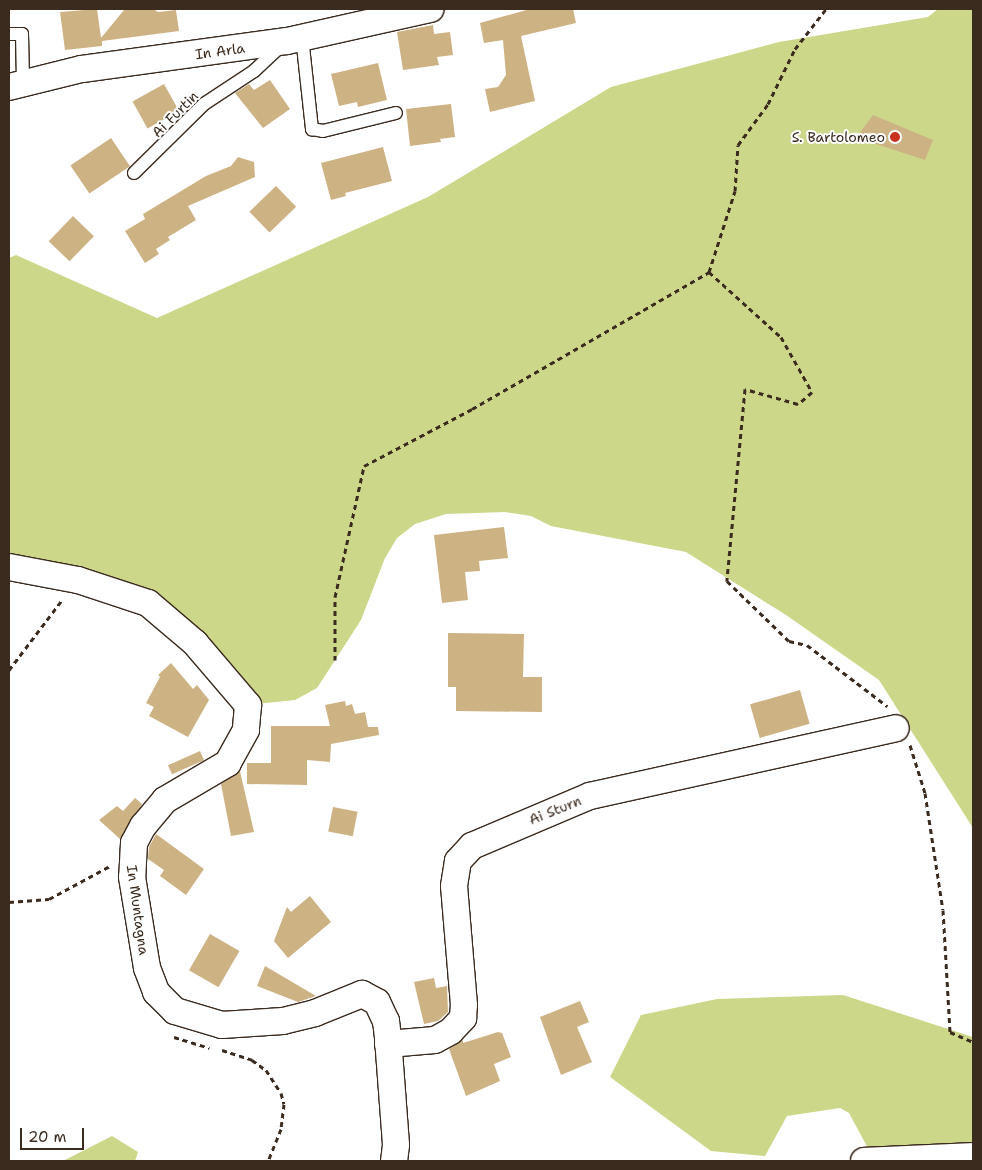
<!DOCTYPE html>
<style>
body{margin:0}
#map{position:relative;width:982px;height:1170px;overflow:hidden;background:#fff;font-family:"Shantell Sans",sans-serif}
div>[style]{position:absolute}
.green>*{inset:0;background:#ccd78a}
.building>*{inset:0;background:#cdb283;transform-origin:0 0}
.path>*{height:3px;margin-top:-1.5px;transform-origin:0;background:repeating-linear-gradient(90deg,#3b2a1e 0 5px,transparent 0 9px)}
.roads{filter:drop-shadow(1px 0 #3b2a1e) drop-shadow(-1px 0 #3b2a1e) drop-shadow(0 1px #3b2a1e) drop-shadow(0 -1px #3b2a1e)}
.lane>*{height:12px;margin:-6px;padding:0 6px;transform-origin:6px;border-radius:6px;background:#fff}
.street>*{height:26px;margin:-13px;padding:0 13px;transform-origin:13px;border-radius:13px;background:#fff}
.dots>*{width:14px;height:14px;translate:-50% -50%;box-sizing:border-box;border:2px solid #fff;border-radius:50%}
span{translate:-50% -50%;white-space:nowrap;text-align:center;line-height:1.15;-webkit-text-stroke:4px #fff;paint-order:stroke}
.street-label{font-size:14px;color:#3b2a1e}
.poi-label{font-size:14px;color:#3b2a1e}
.right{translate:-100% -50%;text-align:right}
.frame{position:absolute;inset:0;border:10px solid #3b2a1e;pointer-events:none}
.scale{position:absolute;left:20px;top:1128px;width:64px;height:22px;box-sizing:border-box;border:2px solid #3b2a1e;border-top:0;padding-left:6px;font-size:15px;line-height:18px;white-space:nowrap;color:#3b2a1e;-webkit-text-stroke:4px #fff;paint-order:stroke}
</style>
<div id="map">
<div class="green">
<div style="clip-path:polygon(938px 9px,973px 9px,973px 828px,879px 680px,786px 615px,686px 552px,551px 526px,531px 516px,505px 512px,446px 514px,415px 524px,397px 538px,385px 558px,361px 620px,317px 688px,295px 700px,248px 705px,173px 624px,9px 567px,9px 258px,16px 255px,157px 318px,428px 197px,611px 87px,779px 42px,928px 17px)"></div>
<div style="clip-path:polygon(843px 995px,973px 1037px,973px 1156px,870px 1152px,849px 1113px,840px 1108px,787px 1116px,765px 1156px,711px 1151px,610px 1077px,641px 1015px,717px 999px)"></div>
<div style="clip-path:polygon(112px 1136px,138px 1152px,135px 1161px,63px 1161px)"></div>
</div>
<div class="building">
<div style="clip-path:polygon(97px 9px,101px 38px,124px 10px,136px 9px,153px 9px,158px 12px,176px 10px,179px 31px,102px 41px,102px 46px,65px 50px,60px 12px)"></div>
<div style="clip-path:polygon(530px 9px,573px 9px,576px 23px,521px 36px,535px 101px,490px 112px,485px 89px,498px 87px,506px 75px,503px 40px,484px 43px,480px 23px)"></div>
<div style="clip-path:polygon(433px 25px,434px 34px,450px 32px,453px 55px,437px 57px,439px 65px,403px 70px,397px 32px)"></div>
<div style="clip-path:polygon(378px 63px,387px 100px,358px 107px,357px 102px,339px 106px,331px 74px)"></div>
<div style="clip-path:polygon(270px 80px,290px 109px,263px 128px,235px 93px,249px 84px,254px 90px)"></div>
<div style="left:164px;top:84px;width:31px;height:36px;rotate:61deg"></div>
<div style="clip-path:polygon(451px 104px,455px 137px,440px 139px,441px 142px,410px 146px,406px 109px)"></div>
<div style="clip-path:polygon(873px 115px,933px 140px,925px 160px,876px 144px,859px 134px)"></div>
<div style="left:111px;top:138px;width:34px;height:49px;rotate:56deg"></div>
<div style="clip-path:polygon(383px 147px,392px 181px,345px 193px,346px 196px,331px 200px,321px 163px)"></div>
<div style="clip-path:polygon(238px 157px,254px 162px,255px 177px,188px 206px,196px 220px,168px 237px,170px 240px,156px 249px,159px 254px,145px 263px,125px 231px,145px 219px,143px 214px,206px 176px,231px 166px)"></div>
<div style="left:276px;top:186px;width:29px;height:37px;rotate:46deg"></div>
<div style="left:73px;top:216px;width:29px;height:35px;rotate:44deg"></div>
<div style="clip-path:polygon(504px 527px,508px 558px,479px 561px,480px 571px,465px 572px,468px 600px,442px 603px,434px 535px)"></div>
<div style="clip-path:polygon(448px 633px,524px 634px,523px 677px,542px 677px,542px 712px,456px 711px,456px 687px,448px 687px)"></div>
<div style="clip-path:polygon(171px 663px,193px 689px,197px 685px,209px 700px,188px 737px,149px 716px,154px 707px,146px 703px,160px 677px,158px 675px)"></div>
<div style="left:800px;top:690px;width:35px;height:52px;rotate:74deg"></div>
<div style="clip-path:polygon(345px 701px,346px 706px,352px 704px,355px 714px,365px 712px,368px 727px,378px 727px,379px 735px,331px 744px,330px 762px,307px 760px,307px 785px,247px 784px,247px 763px,271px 763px,271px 726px,330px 726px,325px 705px)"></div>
<div style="left:200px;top:751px;width:10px;height:35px;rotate:66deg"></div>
<div style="clip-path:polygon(240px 771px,254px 832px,231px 836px,221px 784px)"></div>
<div style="clip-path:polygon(135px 798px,142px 804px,120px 839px,99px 820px,117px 806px,123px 811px)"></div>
<div style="left:333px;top:807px;width:25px;height:25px;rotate:11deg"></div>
<div style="clip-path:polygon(156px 834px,204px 869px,186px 895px,160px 876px,164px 870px,148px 859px,149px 847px)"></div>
<div style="clip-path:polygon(310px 896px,331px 922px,288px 958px,274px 941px,287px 907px,291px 912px)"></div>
<div style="left:210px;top:934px;width:34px;height:42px;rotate:30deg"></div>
<div style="clip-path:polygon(265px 966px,316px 996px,298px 1002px,257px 986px)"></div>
<div style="clip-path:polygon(434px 978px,436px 988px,447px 986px,448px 1012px,438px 1021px,424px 1024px,414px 982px)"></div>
<div style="clip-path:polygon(580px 1001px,589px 1022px,577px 1027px,592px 1062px,561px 1075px,540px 1017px)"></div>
<div style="clip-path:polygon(498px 1032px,502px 1033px,511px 1057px,494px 1064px,500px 1081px,466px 1096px,449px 1049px,463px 1040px,463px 1043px)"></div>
</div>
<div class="path">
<div style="left:709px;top:272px;width:97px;rotate:42.1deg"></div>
<div style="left:781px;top:337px;width:63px;rotate:60.6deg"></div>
<div style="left:812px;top:392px;width:18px;rotate:139deg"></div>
<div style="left:798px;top:404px;width:55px;rotate:-164.2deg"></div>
<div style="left:745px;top:389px;width:193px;rotate:95.4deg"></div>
<div style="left:727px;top:581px;width:86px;rotate:44.1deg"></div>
<div style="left:789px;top:641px;width:18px;rotate:13deg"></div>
<div style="left:807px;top:645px;width:101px;rotate:37.3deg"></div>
<div style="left:335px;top:660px;width:63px;rotate:-90deg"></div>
<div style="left:335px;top:597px;width:134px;rotate:-77.5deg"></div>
<div style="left:364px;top:466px;width:122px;rotate:-27.8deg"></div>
<div style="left:472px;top:409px;width:274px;rotate:-30deg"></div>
<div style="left:709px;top:272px;width:85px;rotate:-72.2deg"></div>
<div style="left:735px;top:191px;width:46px;rotate:-86.3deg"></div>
<div style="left:738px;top:145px;width:51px;rotate:-53.8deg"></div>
<div style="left:768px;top:104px;width:61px;rotate:-63.9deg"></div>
<div style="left:795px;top:49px;width:51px;rotate:-52.2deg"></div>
<div style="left:9px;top:670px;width:88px;rotate:-52.9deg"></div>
<div style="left:910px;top:745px;width:50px;rotate:72.6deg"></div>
<div style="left:925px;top:793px;width:118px;rotate:81.3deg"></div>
<div style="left:943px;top:910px;width:122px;rotate:86.7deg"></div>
<div style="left:950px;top:1032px;width:25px;rotate:23deg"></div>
<div style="left:9px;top:902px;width:40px;rotate:-4.3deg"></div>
<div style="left:49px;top:899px;width:69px;rotate:-28.4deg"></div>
<div style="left:174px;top:1037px;width:37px;rotate:17deg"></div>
<div style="left:222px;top:1050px;width:32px;rotate:18deg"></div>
<div style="left:252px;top:1060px;width:17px;rotate:36deg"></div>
<div style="left:266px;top:1070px;width:27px;rotate:57deg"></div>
<div style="left:281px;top:1093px;width:11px;rotate:75deg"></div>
<div style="left:284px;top:1104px;width:25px;rotate:97deg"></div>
<div style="left:281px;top:1129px;width:35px;rotate:112deg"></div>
</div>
<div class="roads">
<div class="lane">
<div style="left:9px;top:34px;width:13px"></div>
<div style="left:22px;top:34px;width:48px;rotate:88.8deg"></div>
<div style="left:302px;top:37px;width:93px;rotate:83.8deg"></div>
<div style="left:312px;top:129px;width:11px;rotate:10deg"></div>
<div style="left:323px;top:131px;width:75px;rotate:-13.9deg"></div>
<div style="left:134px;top:173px;width:98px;rotate:-44.6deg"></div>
<div style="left:204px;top:104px;width:60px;rotate:-33.4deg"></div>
<div style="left:254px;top:71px;width:37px;rotate:-43deg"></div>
</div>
<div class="street">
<div style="left:9px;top:87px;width:75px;rotate:-13.9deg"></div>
<div style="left:82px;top:69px;width:207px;rotate:-7.8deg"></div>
<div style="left:287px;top:41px;width:147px;rotate:-12.6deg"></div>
<div style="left:9px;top:567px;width:70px;rotate:10.7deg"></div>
<div style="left:78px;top:580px;width:74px;rotate:18.2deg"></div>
<div style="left:148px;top:603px;width:62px;rotate:40.4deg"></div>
<div style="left:195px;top:643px;width:82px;rotate:49.5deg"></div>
<div style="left:248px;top:705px;width:25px;rotate:95deg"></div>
<div style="left:246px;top:730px;width:38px;rotate:119deg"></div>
<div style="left:228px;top:763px;width:73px;rotate:149.6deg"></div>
<div style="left:165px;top:800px;width:34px;rotate:130deg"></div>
<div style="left:143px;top:826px;width:19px;rotate:118deg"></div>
<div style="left:134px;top:843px;width:34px;rotate:93deg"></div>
<div style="left:132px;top:877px;width:92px;rotate:80.6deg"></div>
<div style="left:147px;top:968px;width:26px;rotate:69deg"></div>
<div style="left:156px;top:992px;width:27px;rotate:45deg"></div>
<div style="left:175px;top:1011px;width:49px;rotate:16.6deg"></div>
<div style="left:222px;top:1025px;width:61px;rotate:-3.8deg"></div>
<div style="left:283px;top:1021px;width:33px;rotate:-14deg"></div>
<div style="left:315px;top:1013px;width:51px;rotate:-22deg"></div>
<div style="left:362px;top:994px;width:17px;rotate:28deg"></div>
<div style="left:377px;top:1002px;width:21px;rotate:65deg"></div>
<div style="left:386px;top:1021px;width:17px;rotate:83deg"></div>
<div style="left:388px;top:1038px;width:107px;rotate:85.7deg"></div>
<div style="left:396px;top:1145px;width:16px;rotate:97deg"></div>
<div style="left:388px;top:1044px;width:47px;rotate:-4.9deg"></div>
<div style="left:435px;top:1040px;width:18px;rotate:-29deg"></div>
<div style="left:451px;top:1031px;width:18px;rotate:-47deg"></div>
<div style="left:463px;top:1018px;width:13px;rotate:-86deg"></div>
<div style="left:464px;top:1005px;width:119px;rotate:-94.8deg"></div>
<div style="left:454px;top:886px;width:25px;rotate:-81deg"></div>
<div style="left:458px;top:861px;width:21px;rotate:-47deg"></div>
<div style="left:472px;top:846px;width:128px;rotate:-23deg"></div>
<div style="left:590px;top:796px;width:313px;rotate:-12.5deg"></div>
<div style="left:864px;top:1161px;width:109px;rotate:-2.6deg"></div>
</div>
</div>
<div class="dots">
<div style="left:895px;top:137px;background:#c8321e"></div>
</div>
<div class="street-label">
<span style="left:220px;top:51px;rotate:-8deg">In Arla</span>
<span style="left:175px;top:114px;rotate:-45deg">Ai Furtin</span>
<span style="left:555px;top:810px;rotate:-22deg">Ai Sturn</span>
<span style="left:138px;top:910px;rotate:82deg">In Muntagna</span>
</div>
<div class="poi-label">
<span class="right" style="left:885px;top:137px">S. Bartolomeo</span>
</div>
<div class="frame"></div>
<div class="scale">20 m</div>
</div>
